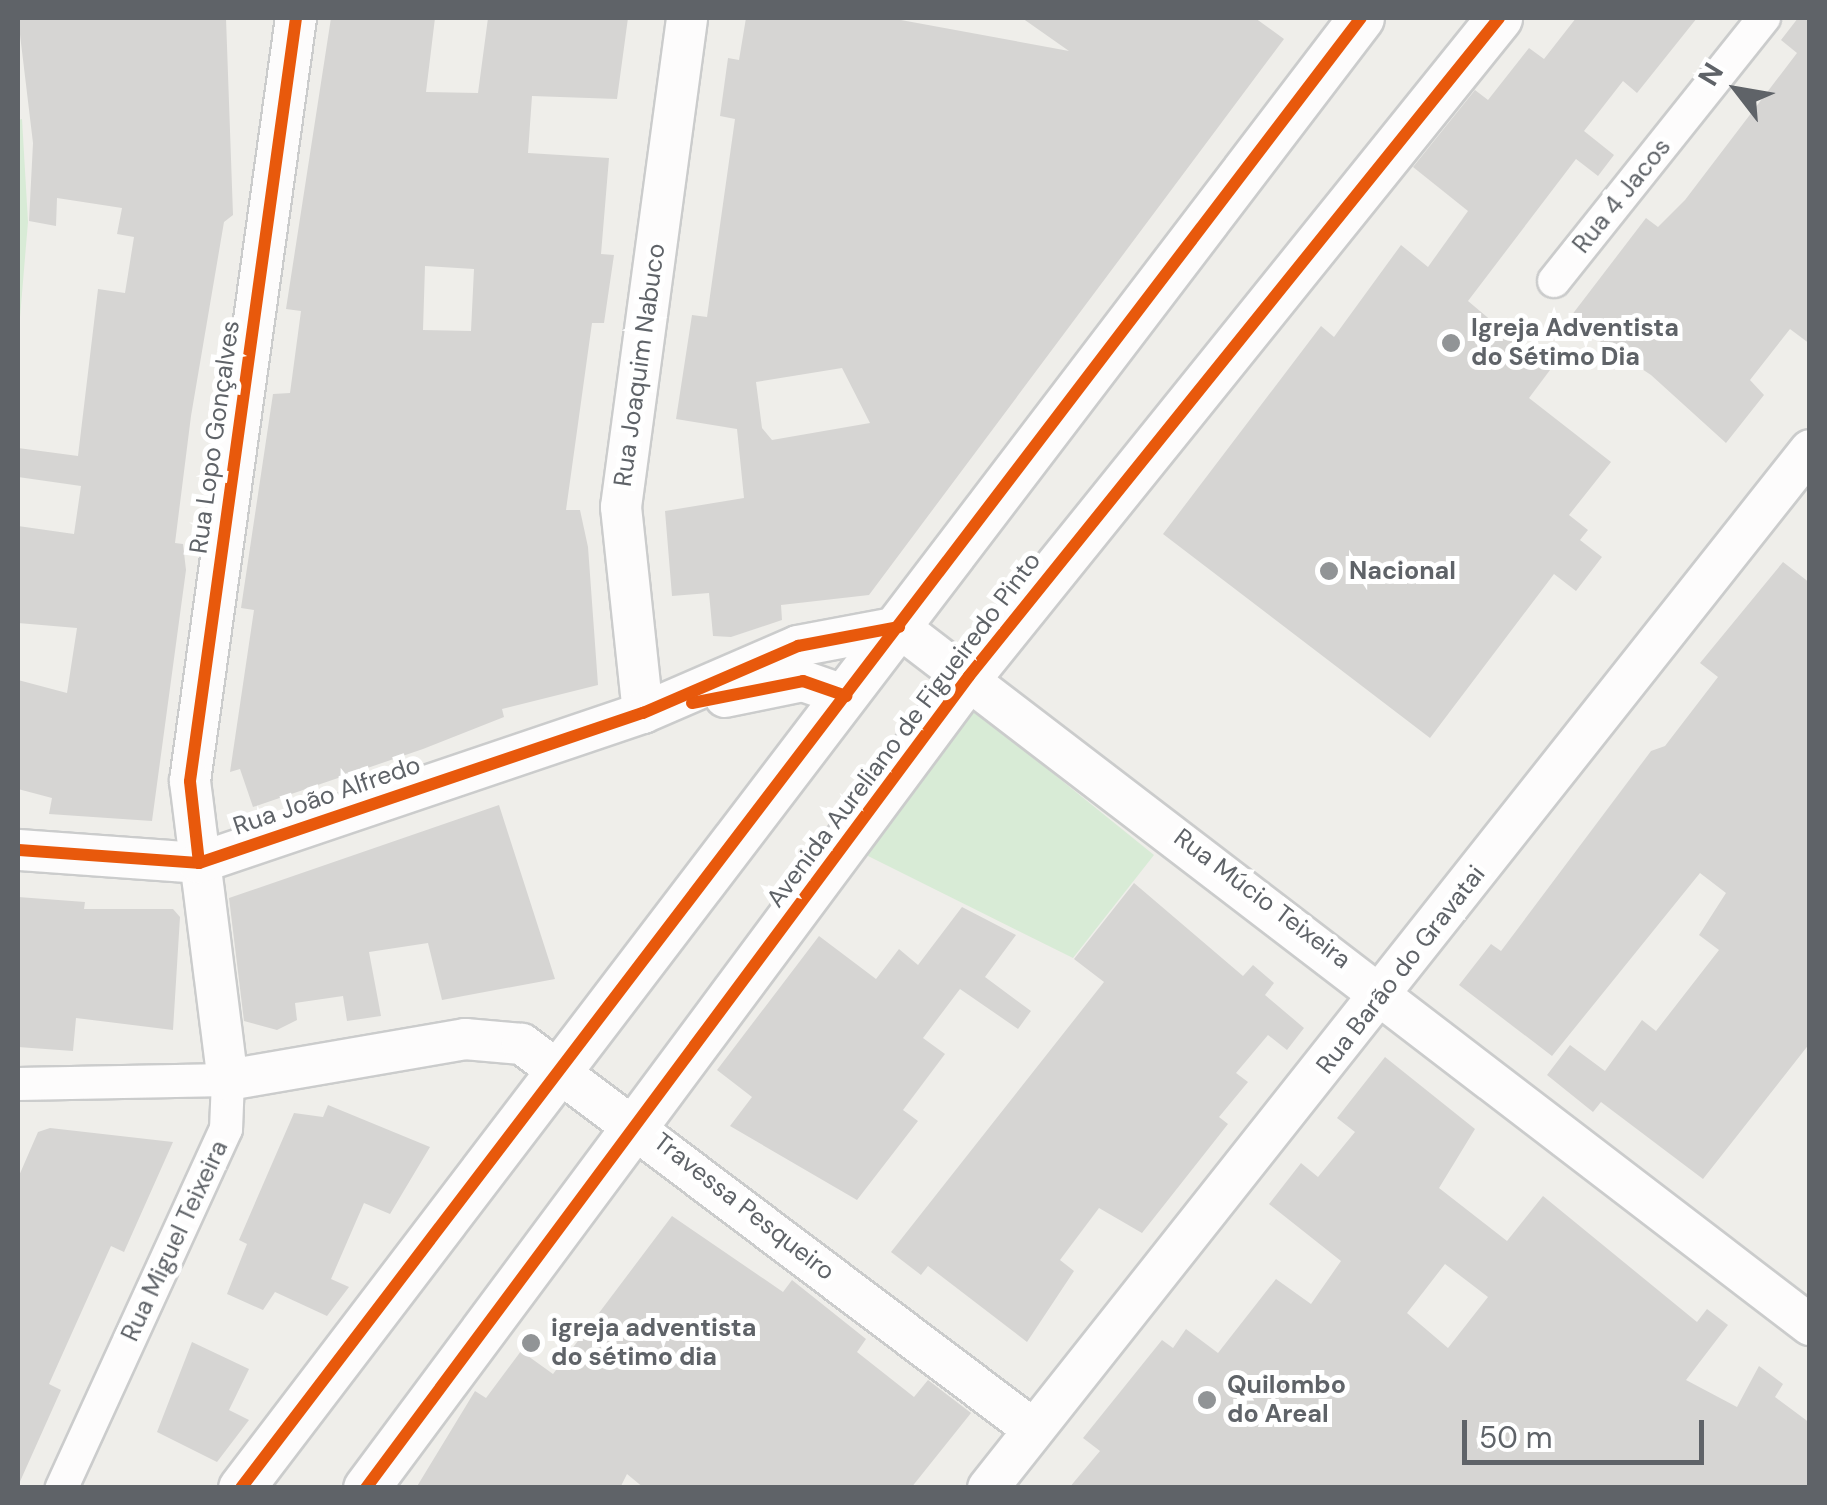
<!DOCTYPE html>
<meta charset="utf-8">
<style>
body{margin:0}
#map{position:relative;width:1827px;height:1505px;overflow:hidden;background:#efeeea;font-family:"DM Sans",sans-serif}
div>[style]{position:absolute}
.green>*{inset:0;background:#d8ebd6}
.building>*{inset:0;background:#d6d5d3}
.roads{filter:drop-shadow(2px 0 #cbcccc) drop-shadow(-2px 0 #cbcccc) drop-shadow(0 2px #cbcccc) drop-shadow(0 -2px #cbcccc)}
.minor>*{height:32px;margin:-16px;padding:0 16px;transform-origin:16px;border-radius:16px;background:#fdfcfc}
.tertiary>*{height:40px;margin:-20px;padding:0 20px;transform-origin:20px;border-radius:20px;background:#fdfcfc}
.secondary>*{height:45px;margin:-22.5px;padding:0 22.5px;transform-origin:22.5px;border-radius:22.5px;background:#fdfcfc}
.cycleway>*{height:12px;margin:-6px;padding:0 6px;transform-origin:6px;border-radius:6px;background:#e8590c}
.dots>*{width:28px;height:28px;translate:-50% -50%;box-sizing:border-box;border:5px solid #fff;border-radius:50%}
span{translate:-50% -50%;white-space:nowrap;text-align:center;line-height:1.15;-webkit-text-stroke:10px #fff;paint-order:stroke}
.street-label{font-size:25px;color:#5f6368}
.poi-label{font-size:25px;color:#5f6368;font-weight:700}
.left{translate:0 -50%;text-align:left}
.frame{position:absolute;inset:0;border:20px solid #5f6368;pointer-events:none}
.north{position:absolute;left:1687px;top:40px;width:100px;height:100px;-webkit-text-stroke:8px #fff;paint-order:stroke;rotate:301deg;font-size:28px;font-weight:700;line-height:40px;text-align:center;color:#5f6368}
.north::after{content:'';display:block;margin:auto;width:35px;height:45px;background:#5f6368;clip-path:polygon(50% 0,100% 100%,50% 72%,0 100%)}
.scale{position:absolute;left:1462px;top:1420px;width:242px;height:45px;box-sizing:border-box;border:5px solid #5f6368;border-top:0;padding-left:12px;font-size:30px;line-height:35px;white-space:nowrap;color:#5f6368;-webkit-text-stroke:8px #fff;paint-order:stroke}
</style>
<div id="map">
<div class="green">
<div style="clip-path:polygon(22px 119px,28px 222px,18px 341px,18px 120px)"></div>
<div style="clip-path:polygon(967px 704px,1154px 855px,1073px 958px,856px 850px)"></div>
</div>
<div class="building">
<div style="clip-path:polygon(18px 18px,226px 18px,233px 215px,224px 222px,191px 416px,175px 543px,183px 544px,186px 570px,152px 821px,49px 814px,52px 798px,18px 789px,18px 680px,67px 693px,77px 628px,18px 623px,18px 526px,74px 534px,81px 486px,18px 477px,18px 448px,78px 456px,98px 289px,125px 293px,134px 237px,117px 234px,122px 208px,57px 198px,56px 226px,29px 221px,33px 143px)"></div>
<div style="clip-path:polygon(evenodd,331px 18px,435px 18px,426px 92px,478px 93px,488px 18px,628px 18px,617px 99px,532px 96px,528px 153px,609px 158px,601px 254px,614px 255px,604px 323px,592px 323px,566px 510px,580px 510px,588px 547px,598px 685px,502px 709px,504px 717px,423px 749px,253px 807px,240px 769px,230px 772px,254px 610px,241px 608px,273px 394px,290px 393px,301px 311px,286px 309px,331px 18px,425px 266px,474px 269px,471px 331px,423px 330px,425px 266px)"></div>
<div style="clip-path:polygon(evenodd,746px 18px,890px 18px,1069px 51px,1022px 18px,1255px 18px,1284px 39px,869px 595px,781px 605px,782px 620px,731px 637px,713px 636px,709px 593px,672px 596px,665px 511px,744px 498px,737px 429px,676px 419px,692px 315px,707px 317px,735px 119px,720px 116px,728px 58px,739px 60px,746px 18px,842px 368px,870px 423px,772px 440px,762px 428px,756px 382px,842px 368px)"></div>
<div style="clip-path:polygon(1576px 18px,1697px 18px,1637px 93px,1623px 81px,1584px 131px,1614px 155px,1598px 176px,1576px 159px,1468px 301px,1550px 370px,1529px 398px,1611px 462px,1569px 515px,1588px 530px,1580px 540px,1602px 557px,1576px 591px,1554px 574px,1430px 738px,1163px 534px,1321px 326px,1334px 337px,1401px 245px,1428px 267px,1468px 211px,1413px 167px,1475px 90px,1488px 100px,1529px 48px,1544px 59px)"></div>
<div style="clip-path:polygon(1798px 18px,1810px 18px,1810px 344px,1790px 329px,1750px 380px,1764px 395px,1726px 443px,1651px 375px,1568px 320px,1646px 218px,1658px 227px,1685px 200px,1797px 53px,1781px 40px)"></div>
<div style="clip-path:polygon(1783px 562px,1810px 583px,1810px 1043px,1703px 1179px,1601px 1102px,1593px 1112px,1547px 1075px,1570px 1045px,1605px 1071px,1642px 1020px,1656px 1031px,1719px 950px,1699px 935px,1726px 893px,1700px 873px,1552px 1056px,1459px 985px,1491px 944px,1501px 951px,1651px 751px,1665px 746px,1718px 677px,1700px 663px)"></div>
<div style="clip-path:polygon(499px 805px,555px 979px,442px 1000px,428px 943px,369px 952px,381px 1016px,347px 1021px,343px 996px,295px 1003px,297px 1020px,277px 1030px,244px 1021px,229px 898px)"></div>
<div style="clip-path:polygon(1134px 883px,1243px 976px,1253px 965px,1274px 983px,1265px 995px,1304px 1028px,1287px 1050px,1268px 1035px,1236px 1073px,1248px 1082px,1219px 1117px,1228px 1124px,1142px 1233px,1099px 1208px,1060px 1260px,1074px 1271px,1027px 1342px,928px 1266px,921px 1275px,891px 1252px,1104px 982px,1074px 959px)"></div>
<div style="clip-path:polygon(18px 897px,85px 902px,84px 909px,173px 909px,180px 917px,173px 1030px,76px 1018px,73px 1051px,18px 1047px)"></div>
<div style="clip-path:polygon(962px 907px,1016px 935px,985px 977px,1031px 1011px,1018px 1029px,960px 989px,923px 1038px,945px 1054px,903px 1110px,918px 1121px,857px 1200px,730px 1126px,752px 1097px,717px 1070px,819px 936px,876px 979px,899px 949px,918px 965px)"></div>
<div style="clip-path:polygon(evenodd,1385px 1057px,1475px 1129px,1439px 1188px,1507px 1241px,1543px 1196px,1697px 1322px,1707px 1309px,1728px 1325px,1686px 1380px,1737px 1407px,1759px 1366px,1783px 1384px,1775px 1397px,1810px 1423px,1810px 1488px,1069px 1488px,1100px 1451px,1083px 1438px,1162px 1340px,1173px 1348px,1186px 1329px,1218px 1353px,1276px 1279px,1311px 1304px,1341px 1261px,1269px 1204px,1301px 1163px,1318px 1177px,1355px 1132px,1337px 1118px,1385px 1057px,1445px 1264px,1488px 1297px,1448px 1348px,1407px 1313px,1445px 1264px)"></div>
<div style="clip-path:polygon(328px 1105px,430px 1147px,390px 1214px,364px 1203px,331px 1279px,349px 1287px,327px 1316px,275px 1292px,263px 1310px,227px 1294px,247px 1244px,239px 1240px,294px 1113px,323px 1117px)"></div>
<div style="clip-path:polygon(50px 1128px,173px 1142px,124px 1252px,111px 1246px,49px 1384px,61px 1390px,18px 1486px,18px 1178px,38px 1132px)"></div>
<div style="clip-path:polygon(672px 1216px,783px 1292px,792px 1280px,866px 1339px,857px 1352px,914px 1397px,928px 1380px,971px 1413px,911px 1488px,644px 1488px,627px 1474px,620px 1488px,416px 1488px,475px 1391px,486px 1398px,521px 1351px,553px 1374px)"></div>
<div style="clip-path:polygon(192px 1342px,249px 1369px,229px 1410px,249px 1420px,217px 1462px,157px 1432px)"></div>
</div>
<div class="roads">
<div class="minor">
<div style="left:1554px;top:281px;width:337px;rotate:-51.4deg"></div>
<div style="left:18px;top:1084px;width:210px;rotate:-1.1deg"></div>
<div style="left:228px;top:1080px;width:49px;rotate:92.3deg"></div>
<div style="left:226px;top:1129px;width:395px;rotate:114.6deg"></div>
</div>
<div class="tertiary">
<div style="left:296px;top:18px;width:770px;rotate:97.91deg"></div>
<div style="left:190px;top:781px;width:301px;rotate:82.8deg"></div>
<div style="left:228px;top:1080px;width:241px;rotate:-9.8deg"></div>
<div style="left:465px;top:1039px;width:57px;rotate:5deg"></div>
<div style="left:522px;top:1044px;width:640px;rotate:37deg"></div>
<div style="left:725px;top:697px;width:80px;rotate:-11.6deg"></div>
<div style="left:803px;top:681px;width:46px;rotate:19.2deg"></div>
<div style="left:643px;top:713px;width:207px;rotate:-96.1deg"></div>
<div style="left:621px;top:507px;width:493px;rotate:-82.3deg"></div>
<div style="left:18px;top:850px;width:181px;rotate:4.1deg"></div>
<div style="left:199px;top:863px;width:469px;rotate:-18.7deg"></div>
<div style="left:643px;top:713px;width:169px;rotate:-23.4deg"></div>
<div style="left:798px;top:646px;width:103px;rotate:-10.7deg"></div>
<div style="left:899px;top:627px;width:1148px;rotate:37.46deg"></div>
<div style="left:988px;top:1488px;width:1324px;rotate:-51.62deg"></div>
</div>
<div class="secondary">
<div style="left:241px;top:1488px;width:1848px;rotate:-52.7deg"></div>
<div style="left:366px;top:1488px;width:1011px;rotate:-53.4deg"></div>
<div style="left:969px;top:676px;width:845px;rotate:-51.15deg"></div>
</div>
</div>
<div class="cycleway">
<div style="left:692px;top:703px;width:113px;rotate:-11.2deg"></div>
<div style="left:803px;top:681px;width:46px;rotate:19.2deg"></div>
<div style="left:18px;top:850px;width:181px;rotate:4.1deg"></div>
<div style="left:199px;top:863px;width:469px;rotate:-18.7deg"></div>
<div style="left:643px;top:713px;width:169px;rotate:-23.4deg"></div>
<div style="left:798px;top:646px;width:103px;rotate:-10.7deg"></div>
<div style="left:199px;top:863px;width:82px;rotate:-96.3deg"></div>
<div style="left:190px;top:781px;width:770px;rotate:-82.09deg"></div>
<div style="left:241px;top:1488px;width:1848px;rotate:-52.7deg"></div>
<div style="left:366px;top:1488px;width:1011px;rotate:-53.4deg"></div>
<div style="left:969px;top:676px;width:845px;rotate:-51.15deg"></div>
</div>
<div class="dots">
<div style="left:1451px;top:343px;background:#919496"></div>
<div style="left:1329px;top:571px;background:#919496"></div>
<div style="left:531px;top:1343px;background:#919496"></div>
<div style="left:1207px;top:1400px;background:#919496"></div>
</div>
<div class="street-label">
<span style="left:1622px;top:196px;rotate:-51deg">Rua 4 Jacos</span>
<span style="left:640px;top:365px;rotate:-82deg">Rua Joaquim Nabuco</span>
<span style="left:215px;top:437px;rotate:-82deg">Rua Lopo Gonçalves</span>
<span style="left:904px;top:730px;rotate:-53deg">Avenida Aureliano de Figueiredo Pinto</span>
<span style="left:327px;top:796px;rotate:-19deg">Rua João Alfredo</span>
<span style="left:1262px;top:899px;rotate:37deg">Rua Múcio Teixeira</span>
<span style="left:1401px;top:970px;rotate:-52deg">Rua Barão do Gravatai</span>
<span style="left:744px;top:1207px;rotate:38deg">Travessa Pesqueiro</span>
<span style="left:175px;top:1241px;rotate:-65deg">Rua Miguel Teixeira</span>
</div>
<div class="poi-label">
<span class="left" style="left:1471px;top:343px">Igreja Adventista<br>do Sétimo Dia</span>
<span class="left" style="left:1349px;top:571px">Nacional</span>
<span class="left" style="left:551px;top:1343px">igreja adventista<br>do sétimo dia</span>
<span class="left" style="left:1227px;top:1400px">Quilombo<br>do Areal</span>
</div>
<div class="frame"></div>
<div class="north">N</div>
<div class="scale">50 m</div>
</div>
